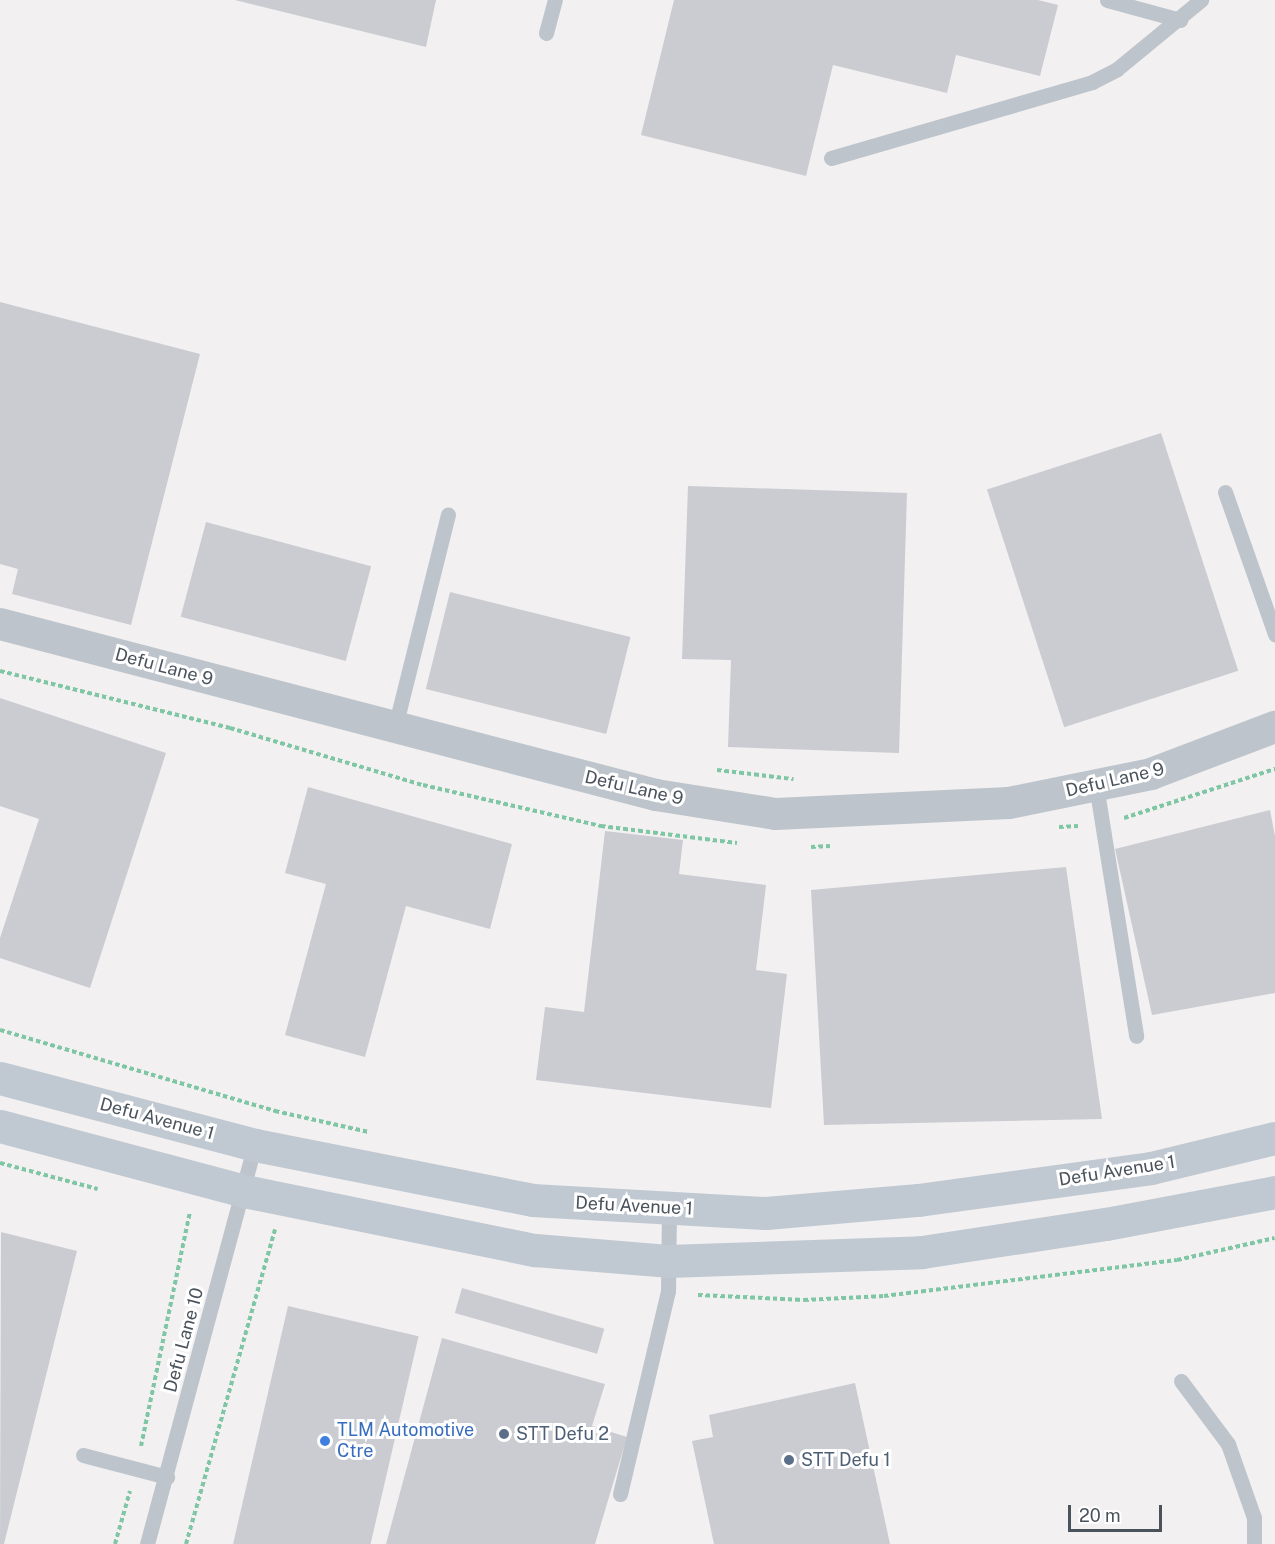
<!DOCTYPE html>
<style>
body{margin:0}
#map{position:relative;width:1275px;height:1544px;overflow:hidden;background:#f2f0f0;font-family:"Public Sans",sans-serif}
div>[style]{position:absolute}
.building>*{inset:0;background:#cbccd2;transform-origin:0 0}
.path>*{height:4px;margin-top:-2px;transform-origin:0;background:repeating-linear-gradient(90deg,#7fc6a5 0 4.5px,transparent 0 7.5px)}
.service>*{height:15px;margin:-7.5px;padding:0 7.5px;transform-origin:7.5px;border-radius:7.5px;background:#bdc4cb}
.minor>*{height:32px;margin:-16px;padding:0 16px;transform-origin:16px;border-radius:16px;background:#bdc4cb}
.secondary>*{height:33px;margin:-16.5px;padding:0 16.5px;transform-origin:16.5px;border-radius:16.5px;background:#c0c8d2}
.dots>*{width:16px;height:16px;translate:-50% -50%;box-sizing:border-box;border:3px solid #fff;border-radius:50%}
span{translate:-50% -50%;white-space:nowrap;text-align:center;line-height:1.15;-webkit-text-stroke:6px #fff;paint-order:stroke}
.street-label{font-size:18px;color:#4a535c}
.shop-label{font-size:18px;color:#366cbe}
.left{translate:0 -50%;text-align:left}
.service-label{font-size:18px;color:#4e5e75}
.scale{position:absolute;left:1068px;top:1505px;width:94px;height:27px;box-sizing:border-box;border:3px solid #4a535c;border-top:0;padding-left:8px;font-size:18px;line-height:21px;white-space:nowrap;color:#4a535c;-webkit-text-stroke:4px #fff;paint-order:stroke}
</style>
<div id="map">
<div class="building">
<div style="clip-path:polygon(235px 0,436px 0,426px 47px)"></div>
<div style="clip-path:polygon(674px 0,1038px 0,1058px 5px,1040px 76px,956px 55px,947px 93px,833px 65px,806px 176px,641px 135px)"></div>
<div style="clip-path:polygon(0 302px,200px 354px,131px 625px,12px 594px,18px 569px,0 564px)"></div>
<div style="left:1161px;top:433px;width:250px;height:183px;rotate:72deg"></div>
<div style="clip-path:polygon(688px 486px,907px 493px,899px 753px,728px 747px,731px 660px,682px 659px)"></div>
<div style="left:206px;top:522px;width:171px;height:98px;rotate:15deg"></div>
<div style="left:450px;top:592px;width:186px;height:100px;rotate:14deg"></div>
<div style="clip-path:polygon(0 698px,166px 753px,90px 988px,0 958px,0 938px,39px 819px,0 806px)"></div>
<div style="clip-path:polygon(308px 787px,512px 844px,490px 929px,406px 906px,365px 1057px,285px 1035px,326px 884px,285px 873px)"></div>
<div style="clip-path:polygon(1270px 810px,1275px 836px,1275px 993px,1152px 1015px,1115px 849px)"></div>
<div style="clip-path:polygon(605px 831px,683px 840px,679px 874px,766px 885px,756px 970px,787px 974px,771px 1108px,536px 1080px,545px 1007px,584px 1012px)"></div>
<div style="clip-path:polygon(1066px 867px,1102px 1119px,824px 1125px,811px 890px)"></div>
<div style="clip-path:polygon(1px 1232px,77px 1251px,4px 1544px,0 1544px)"></div>
<div style="left:462px;top:1288px;width:148px;height:26px;rotate:16deg"></div>
<div style="left:288px;top:1306px;width:134px;height:244px;rotate:13deg"></div>
<div style="clip-path:polygon(442px 1338px,605px 1384px,592px 1426px,627px 1437px,595px 1544px,386px 1544px)"></div>
<div style="clip-path:polygon(855px 1383px,890px 1544px,714px 1544px,692px 1441px,713px 1437px,709px 1415px)"></div>
</div>
<div class="path">
<div style="left:0;top:671px;width:237px;rotate:13.9deg"></div>
<div style="left:230px;top:728px;width:201px;rotate:16.5deg"></div>
<div style="left:423px;top:785px;width:183px;rotate:13deg"></div>
<div style="left:601px;top:826px;width:137px;rotate:7.1deg"></div>
<div style="left:717px;top:770px;width:77px;rotate:6.8deg"></div>
<div style="left:1124px;top:818px;width:159px;rotate:-18deg"></div>
<div style="left:1059px;top:827px;width:19px;rotate:-3deg"></div>
<div style="left:811px;top:847px;width:19px;rotate:-3deg"></div>
<div style="left:0;top:1030px;width:287px;rotate:16.4deg"></div>
<div style="left:275px;top:1111px;width:96px;rotate:12.6deg"></div>
<div style="left:0;top:1163px;width:101px;rotate:14.9deg"></div>
<div style="left:698px;top:1295px;width:106px;rotate:2.7deg"></div>
<div style="left:804px;top:1300px;width:80px;rotate:-2.9deg"></div>
<div style="left:884px;top:1296px;width:295px;rotate:-7deg"></div>
<div style="left:1177px;top:1260px;width:100px;rotate:-12.7deg"></div>
<div style="left:141px;top:1446px;width:239px;rotate:-78.2deg"></div>
<div style="left:115px;top:1544px;width:55px;rotate:-74.2deg"></div>
<div style="left:186px;top:1544px;width:327px;rotate:-74.2deg"></div>
</div>
<div class="service">
<div style="left:1107px;top:0;width:76px;rotate:15.3deg"></div>
<div style="left:546px;top:33px;width:34px;rotate:-75deg"></div>
<div style="left:831px;top:158px;width:272px;rotate:-16.2deg"></div>
<div style="left:1092px;top:82px;width:28px;rotate:-27deg"></div>
<div style="left:1117px;top:69px;width:109px;rotate:-39.4deg"></div>
<div style="left:1225px;top:492px;width:151px;rotate:70.6deg"></div>
<div style="left:395px;top:727px;width:219px;rotate:-76deg"></div>
<div style="left:1096px;top:785px;width:254px;rotate:80.9deg"></div>
<div style="left:1181px;top:1381px;width:79px;rotate:53.3deg"></div>
<div style="left:1228px;top:1444px;width:78px;rotate:70.6deg"></div>
<div style="left:1254px;top:1518px;width:26px;rotate:90deg"></div>
<div style="left:83px;top:1455px;width:87px;rotate:14.7deg"></div>
<div style="left:620px;top:1494px;width:209px;rotate:-76.7deg"></div>
<div style="left:668px;top:1291px;width:83px;rotate:-89.3deg"></div>
<div style="left:147px;top:1544px;width:413px;rotate:-74.9deg"></div>
</div>
<div class="minor">
<div style="left:0;top:624px;width:678px;rotate:14.61deg"></div>
<div style="left:656px;top:795px;width:121px;rotate:9deg"></div>
<div style="left:776px;top:814px;width:233px;rotate:-2.7deg"></div>
<div style="left:1009px;top:803px;width:145px;rotate:-11.5deg"></div>
<div style="left:1151px;top:774px;width:133px;rotate:-20.8deg"></div>
</div>
<div class="secondary">
<div style="left:0;top:1078px;width:264px;rotate:14.7deg"></div>
<div style="left:255px;top:1145px;width:282px;rotate:11.2deg"></div>
<div style="left:532px;top:1200px;width:234px;rotate:3.2deg"></div>
<div style="left:766px;top:1213px;width:153px;rotate:-4.9deg"></div>
<div style="left:918px;top:1200px;width:235px;rotate:-7.8deg"></div>
<div style="left:1151px;top:1168px;width:128px;rotate:-13.6deg"></div>
<div style="left:0;top:1126px;width:253px;rotate:14.9deg"></div>
<div style="left:244px;top:1191px;width:297px;rotate:11.5deg"></div>
<div style="left:535px;top:1250px;width:133px;rotate:4.7deg"></div>
<div style="left:668px;top:1261px;width:254px;rotate:-2deg"></div>
<div style="left:922px;top:1252px;width:186px;rotate:-8.7deg"></div>
<div style="left:1106px;top:1224px;width:172px;rotate:-10.7deg"></div>
</div>
<div class="dots">
<div style="left:504px;top:1434px;background:#5c6f8a"></div>
<div style="left:325px;top:1441px;background:#3f7fe0"></div>
<div style="left:789px;top:1460px;background:#5c6f8a"></div>
</div>
<div class="street-label">
<span style="left:164px;top:667px;rotate:15deg">Defu Lane 9</span>
<span style="left:1115px;top:780px;rotate:-13deg">Defu Lane 9</span>
<span style="left:634px;top:788px;rotate:13deg">Defu Lane 9</span>
<span style="left:157px;top:1119px;rotate:15deg">Defu Avenue 1</span>
<span style="left:1117px;top:1171px;rotate:-9deg">Defu Avenue 1</span>
<span style="left:634px;top:1206px;rotate:3deg">Defu Avenue 1</span>
<span style="left:184px;top:1340px;rotate:-75deg">Defu Lane 10</span>
</div>
<div class="shop-label">
<span class="left" style="left:337px;top:1441px">TLM Automotive<br>Ctre</span>
</div>
<div class="service-label">
<span class="left" style="left:516px;top:1434px">STT Defu 2</span>
<span class="left" style="left:801px;top:1460px">STT Defu 1</span>
</div>
<div class="scale">20 m</div>
</div>
